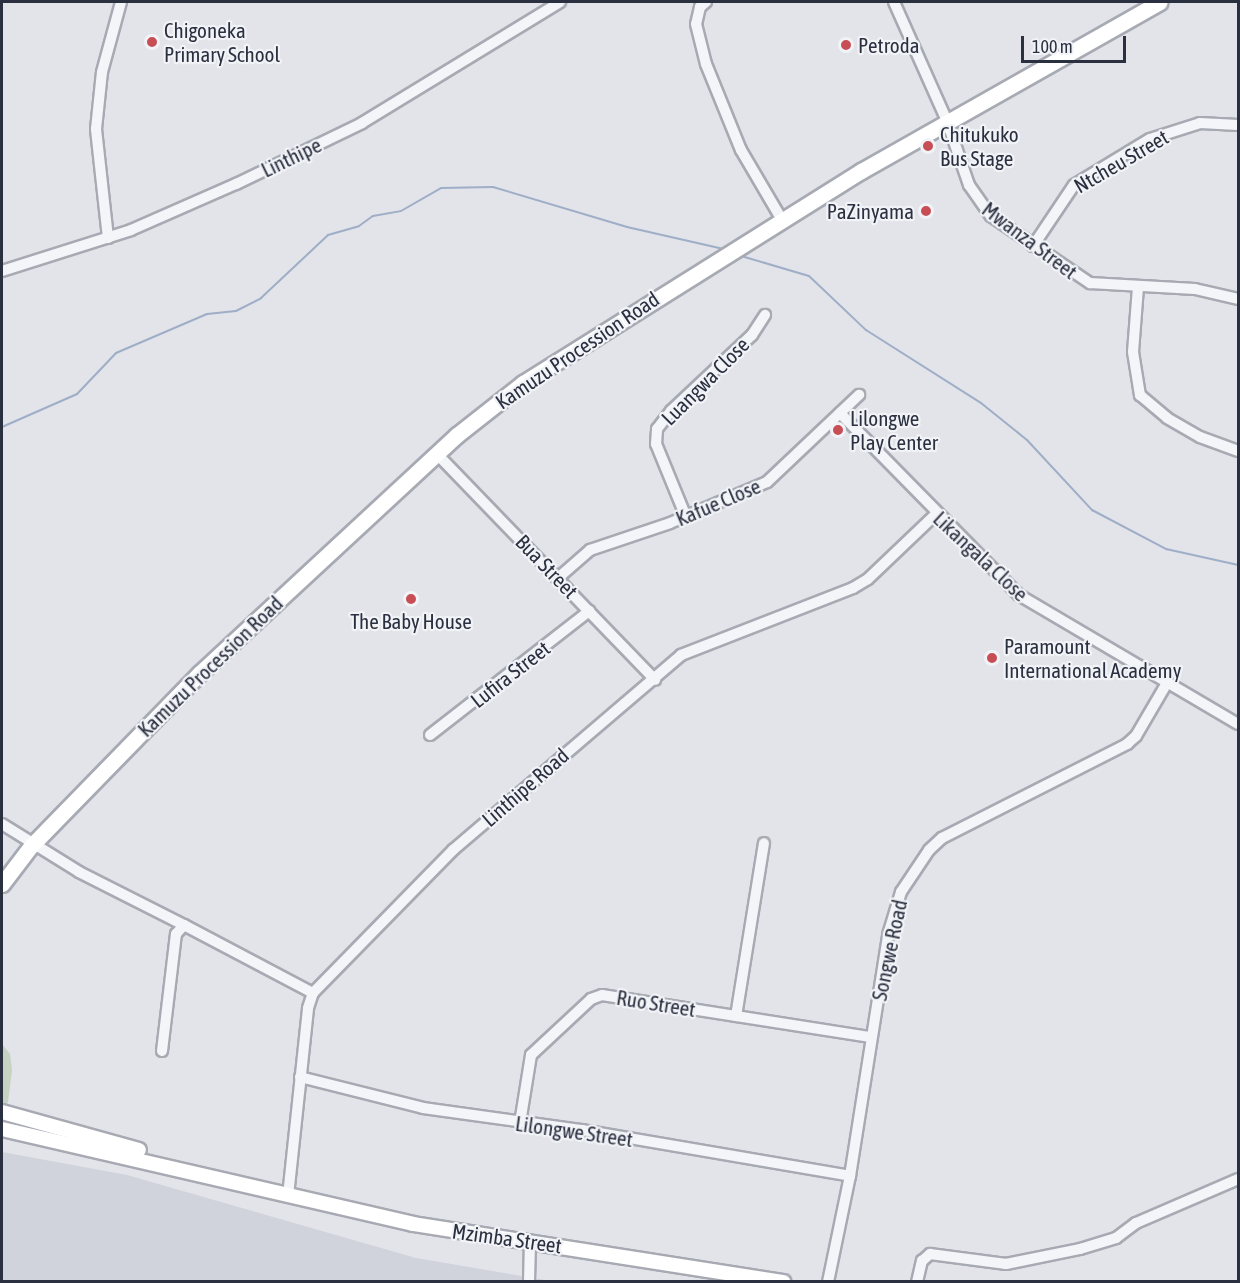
<!DOCTYPE html>
<style>
body{margin:0}
#map{position:relative;width:1240px;height:1283px;overflow:hidden;background:#e2e4e9;font-family:"Asap Condensed",sans-serif}
div>[style]{position:absolute}
.built>*{inset:0;background:#d0d3db}
.green>*{inset:0;background:#c6d3c3}
.stream>*{height:2px;margin:-1px;padding:0 1px;transform-origin:1px;border-radius:1px;background:#9faec7}
.roads{filter:drop-shadow(2px 0 #a7aab3) drop-shadow(-2px 0 #a7aab3) drop-shadow(0 2px #a7aab3) drop-shadow(0 -2px #a7aab3)}
.minor>*{height:10px;margin:-5px;padding:0 5px;transform-origin:5px;border-radius:5px;background:#f4f5f8}
.major>*{height:14px;margin:-7px;padding:0 7px;transform-origin:7px;border-radius:7px;background:#fff}
.highway>*{height:15px;margin:-7.5px;padding:0 7.5px;transform-origin:7.5px;border-radius:7.5px;background:#fff}
.dots>*{width:16px;height:16px;translate:-50% -50%;box-sizing:border-box;border:3px solid #f1f3f7;border-radius:50%}
span{translate:-50% -50%;white-space:nowrap;text-align:center;line-height:1.15;-webkit-text-stroke:4.5px #f1f3f7;paint-order:stroke}
.poi-label{font-size:21px;color:#2b3040}
.left{translate:0 -50%;text-align:left}
.right{translate:-100% -50%;text-align:right}
.street-label{font-size:21px;color:#2b3040}
.frame{position:absolute;inset:0;border:3px solid #2b3040;pointer-events:none}
.scale{position:absolute;left:1021px;top:36px;width:105px;height:27px;box-sizing:border-box;border:3px solid #2b3040;border-top:0;padding-left:8px;font-size:18px;line-height:21px;white-space:nowrap;color:#2b3040;-webkit-text-stroke:4px #f1f3f7;paint-order:stroke}
</style>
<div id="map">
<div class="built">
<div style="clip-path:polygon(2px 1152px,127px 1175px,416px 1258px,551px 1281px,2px 1281px)"></div>
</div>
<div class="green">
<div style="clip-path:polygon(2px 1044px,10px 1054px,12px 1070px,8px 1102px,2px 1111px)"></div>
</div>
<div class="stream">
<div style="left:738px;top:255px;width:74px;rotate:16.5deg"></div>
<div style="left:809px;top:276px;width:79px;rotate:43.5deg"></div>
<div style="left:866px;top:330px;width:136px;rotate:32.4deg"></div>
<div style="left:981px;top:403px;width:59px;rotate:38.8deg"></div>
<div style="left:1027px;top:440px;width:96px;rotate:47.1deg"></div>
<div style="left:1092px;top:510px;width:84px;rotate:27.8deg"></div>
<div style="left:1166px;top:549px;width:74px;rotate:12.5deg"></div>
<div style="left:2px;top:427px;width:82px;rotate:-23.7deg"></div>
<div style="left:77px;top:394px;width:57px;rotate:-46.4deg"></div>
<div style="left:116px;top:353px;width:99px;rotate:-23.2deg"></div>
<div style="left:207px;top:314px;width:29px;rotate:-6deg"></div>
<div style="left:236px;top:311px;width:28px;rotate:-27deg"></div>
<div style="left:261px;top:298px;width:92px;rotate:-43.2deg"></div>
<div style="left:328px;top:235px;width:32px;rotate:-16deg"></div>
<div style="left:359px;top:226px;width:17px;rotate:-36deg"></div>
<div style="left:373px;top:216px;width:28px;rotate:-10deg"></div>
<div style="left:401px;top:211px;width:46px;rotate:-29.9deg"></div>
<div style="left:441px;top:188px;width:52px;rotate:-1.1deg"></div>
<div style="left:493px;top:187px;width:140px;rotate:16.6deg"></div>
<div style="left:627px;top:227px;width:99px;rotate:12.8deg"></div>
</div>
<div class="roads">
<div class="minor">
<div style="left:706px;top:2px;width:8px;rotate:140deg"></div>
<div style="left:700px;top:7px;width:17px;rotate:103deg"></div>
<div style="left:696px;top:24px;width:41px;rotate:76deg"></div>
<div style="left:706px;top:64px;width:93px;rotate:67.9deg"></div>
<div style="left:741px;top:150px;width:81px;rotate:59.6deg"></div>
<div style="left:894px;top:2px;width:130px;rotate:66deg"></div>
<div style="left:947px;top:121px;width:68px;rotate:71deg"></div>
<div style="left:969px;top:185px;width:38px;rotate:55deg"></div>
<div style="left:991px;top:216px;width:120px;rotate:34.1deg"></div>
<div style="left:1090px;top:283px;width:105px;rotate:3.3deg"></div>
<div style="left:1195px;top:289px;width:44px;rotate:13.1deg"></div>
<div style="left:108px;top:238px;width:110px;rotate:-96.3deg"></div>
<div style="left:96px;top:129px;width:57px;rotate:-84deg"></div>
<div style="left:102px;top:72px;width:73px;rotate:-74.8deg"></div>
<div style="left:1033px;top:246px;width:73px;rotate:-56.1deg"></div>
<div style="left:1074px;top:185px;width:89px;rotate:-31.2deg"></div>
<div style="left:1150px;top:139px;width:52px;rotate:-17.7deg"></div>
<div style="left:1200px;top:123px;width:38px;rotate:3deg"></div>
<div style="left:2px;top:271px;width:135px;rotate:-17.6deg"></div>
<div style="left:131px;top:230px;width:115px;rotate:-23.7deg"></div>
<div style="left:236px;top:184px;width:140px;rotate:-25.8deg"></div>
<div style="left:362px;top:123px;width:232px;rotate:-31.4deg"></div>
<div style="left:1138px;top:287px;width:65px;rotate:94.4deg"></div>
<div style="left:1133px;top:352px;width:44px;rotate:80.8deg"></div>
<div style="left:1140px;top:395px;width:35px;rotate:40deg"></div>
<div style="left:1167px;top:418px;width:38px;rotate:30deg"></div>
<div style="left:1200px;top:437px;width:40px;rotate:20.2deg"></div>
<div style="left:840px;top:413px;width:255px;rotate:45.5deg"></div>
<div style="left:1019px;top:595px;width:254px;rotate:30.5deg"></div>
<div style="left:437px;top:454px;width:314px;rotate:46deg"></div>
<div style="left:686px;top:517px;width:79px;rotate:-112.3deg"></div>
<div style="left:656px;top:444px;width:15px;rotate:-86deg"></div>
<div style="left:657px;top:429px;width:23px;rotate:-52deg"></div>
<div style="left:671px;top:411px;width:111px;rotate:-43.2deg"></div>
<div style="left:752px;top:335px;width:24px;rotate:-57deg"></div>
<div style="left:558px;top:578px;width:43px;rotate:-41.2deg"></div>
<div style="left:590px;top:550px;width:84px;rotate:-18.6deg"></div>
<div style="left:670px;top:523px;width:105px;rotate:-22.9deg"></div>
<div style="left:767px;top:482px;width:127px;rotate:-43.4deg"></div>
<div style="left:430px;top:735px;width:202px;rotate:-37.9deg"></div>
<div style="left:2px;top:824px;width:91px;rotate:31.9deg"></div>
<div style="left:79px;top:872px;width:118px;rotate:26.8deg"></div>
<div style="left:736px;top:1016px;width:175px;rotate:-80.8deg"></div>
<div style="left:162px;top:1051px;width:118px;rotate:-83.2deg"></div>
<div style="left:176px;top:934px;width:12px;rotate:-48deg"></div>
<div style="left:184px;top:925px;width:146px;rotate:27.8deg"></div>
<div style="left:300px;top:1077px;width:127px;rotate:14.1deg"></div>
<div style="left:423px;top:1108px;width:161px;rotate:7.9deg"></div>
<div style="left:582px;top:1130px;width:272px;rotate:9.7deg"></div>
<div style="left:520px;top:1123px;width:69px;rotate:-80.8deg"></div>
<div style="left:531px;top:1055px;width:82px;rotate:-43deg"></div>
<div style="left:591px;top:999px;width:12px;rotate:-20deg"></div>
<div style="left:602px;top:995px;width:272px;rotate:8.9deg"></div>
<div style="left:288px;top:1196px;width:189px;rotate:-83.9deg"></div>
<div style="left:308px;top:1008px;width:16px;rotate:-72deg"></div>
<div style="left:313px;top:993px;width:200px;rotate:-45.6deg"></div>
<div style="left:453px;top:850px;width:300px;rotate:-40.5deg"></div>
<div style="left:681px;top:655px;width:185px;rotate:-21.3deg"></div>
<div style="left:853px;top:588px;width:17px;rotate:-31deg"></div>
<div style="left:868px;top:579px;width:94px;rotate:-43.7deg"></div>
<div style="left:529px;top:1282px;width:40px;rotate:-88.6deg"></div>
<div style="left:828px;top:1282px;width:108px;rotate:-78.3deg"></div>
<div style="left:850px;top:1176px;width:244px;rotate:-81deg"></div>
<div style="left:888px;top:935px;width:45px;rotate:-73.2deg"></div>
<div style="left:901px;top:892px;width:50px;rotate:-56.3deg"></div>
<div style="left:929px;top:850px;width:18px;rotate:-43deg"></div>
<div style="left:942px;top:838px;width:208px;rotate:-26.9deg"></div>
<div style="left:1127px;top:744px;width:12px;rotate:-42deg"></div>
<div style="left:1136px;top:736px;width:61px;rotate:-59.7deg"></div>
<div style="left:917px;top:1282px;width:22px;rotate:-77deg"></div>
<div style="left:922px;top:1261px;width:11px;rotate:-41deg"></div>
<div style="left:930px;top:1254px;width:77px;rotate:7.5deg"></div>
<div style="left:1006px;top:1264px;width:76px;rotate:-11.5deg"></div>
<div style="left:1080px;top:1249px;width:38px;rotate:-17deg"></div>
<div style="left:1116px;top:1238px;width:25px;rotate:-37deg"></div>
<div style="left:1136px;top:1223px;width:111px;rotate:-23.3deg"></div>
</div>
<div class="major">
<div style="left:2px;top:1112px;width:142px;rotate:15.5deg"></div>
<div style="left:2px;top:1129px;width:422px;rotate:13deg"></div>
<div style="left:413px;top:1224px;width:375px;rotate:8.9deg"></div>
</div>
<div class="highway">
<div style="left:2px;top:884px;width:48px;rotate:-52.7deg"></div>
<div style="left:31px;top:846px;width:242px;rotate:-45.7deg"></div>
<div style="left:200px;top:673px;width:350px;rotate:-42.8deg"></div>
<div style="left:457px;top:435px;width:84px;rotate:-38.2deg"></div>
<div style="left:523px;top:383px;width:399px;rotate:-32.1deg"></div>
<div style="left:861px;top:171px;width:343px;rotate:-29.5deg"></div>
</div>
</div>
<div class="dots">
<div style="left:152px;top:42px;background:#c74e54"></div>
<div style="left:846px;top:45px;background:#c74e54"></div>
<div style="left:928px;top:146px;background:#c74e54"></div>
<div style="left:926px;top:211px;background:#c74e54"></div>
<div style="left:838px;top:430px;background:#c74e54"></div>
<div style="left:411px;top:599px;background:#c74e54"></div>
<div style="left:992px;top:658px;background:#c74e54"></div>
</div>
<div class="poi-label">
<span class="left" style="left:164px;top:42px">Chigoneka<br>Primary School</span>
<span class="left" style="left:858px;top:45px">Petroda</span>
<span class="left" style="left:940px;top:146px">Chitukuko<br>Bus Stage</span>
<span class="right" style="left:914px;top:211px">PaZinyama</span>
<span class="left" style="left:850px;top:430px">Lilongwe<br>Play Center</span>
<span style="left:411px;top:621px">The Baby House</span>
<span class="left" style="left:1004px;top:658px">Paramount<br>International Academy</span>
</div>
<div class="street-label">
<span style="left:291px;top:157px;rotate:-26deg">Linthipe</span>
<span style="left:1121px;top:161px;rotate:-30deg">Ntcheu Street</span>
<span style="left:1030px;top:240px;rotate:37deg">Mwanza Street</span>
<span style="left:577px;top:350px;rotate:-34deg">Kamuzu Procession Road</span>
<span style="left:705px;top:381px;rotate:-45deg">Luangwa Close</span>
<span style="left:718px;top:502px;rotate:-23deg">Kafue Close</span>
<span style="left:981px;top:556px;rotate:43deg">Likangala Close</span>
<span style="left:547px;top:566px;rotate:46deg">Bua Street</span>
<span style="left:210px;top:666px;rotate:-44deg">Kamuzu Procession Road</span>
<span style="left:510px;top:674px;rotate:-38deg">Lufira Street</span>
<span style="left:525px;top:787px;rotate:-41deg">Linthipe Road</span>
<span style="left:889px;top:950px;rotate:-78deg">Songwe Road</span>
<span style="left:656px;top:1003px;rotate:9deg">Ruo Street</span>
<span style="left:574px;top:1131px;rotate:8deg">Lilongwe Street</span>
<span style="left:507px;top:1238px;rotate:8deg">Mzimba Street</span>
</div>
<div class="frame"></div>
<div class="scale">100 m</div>
</div>
